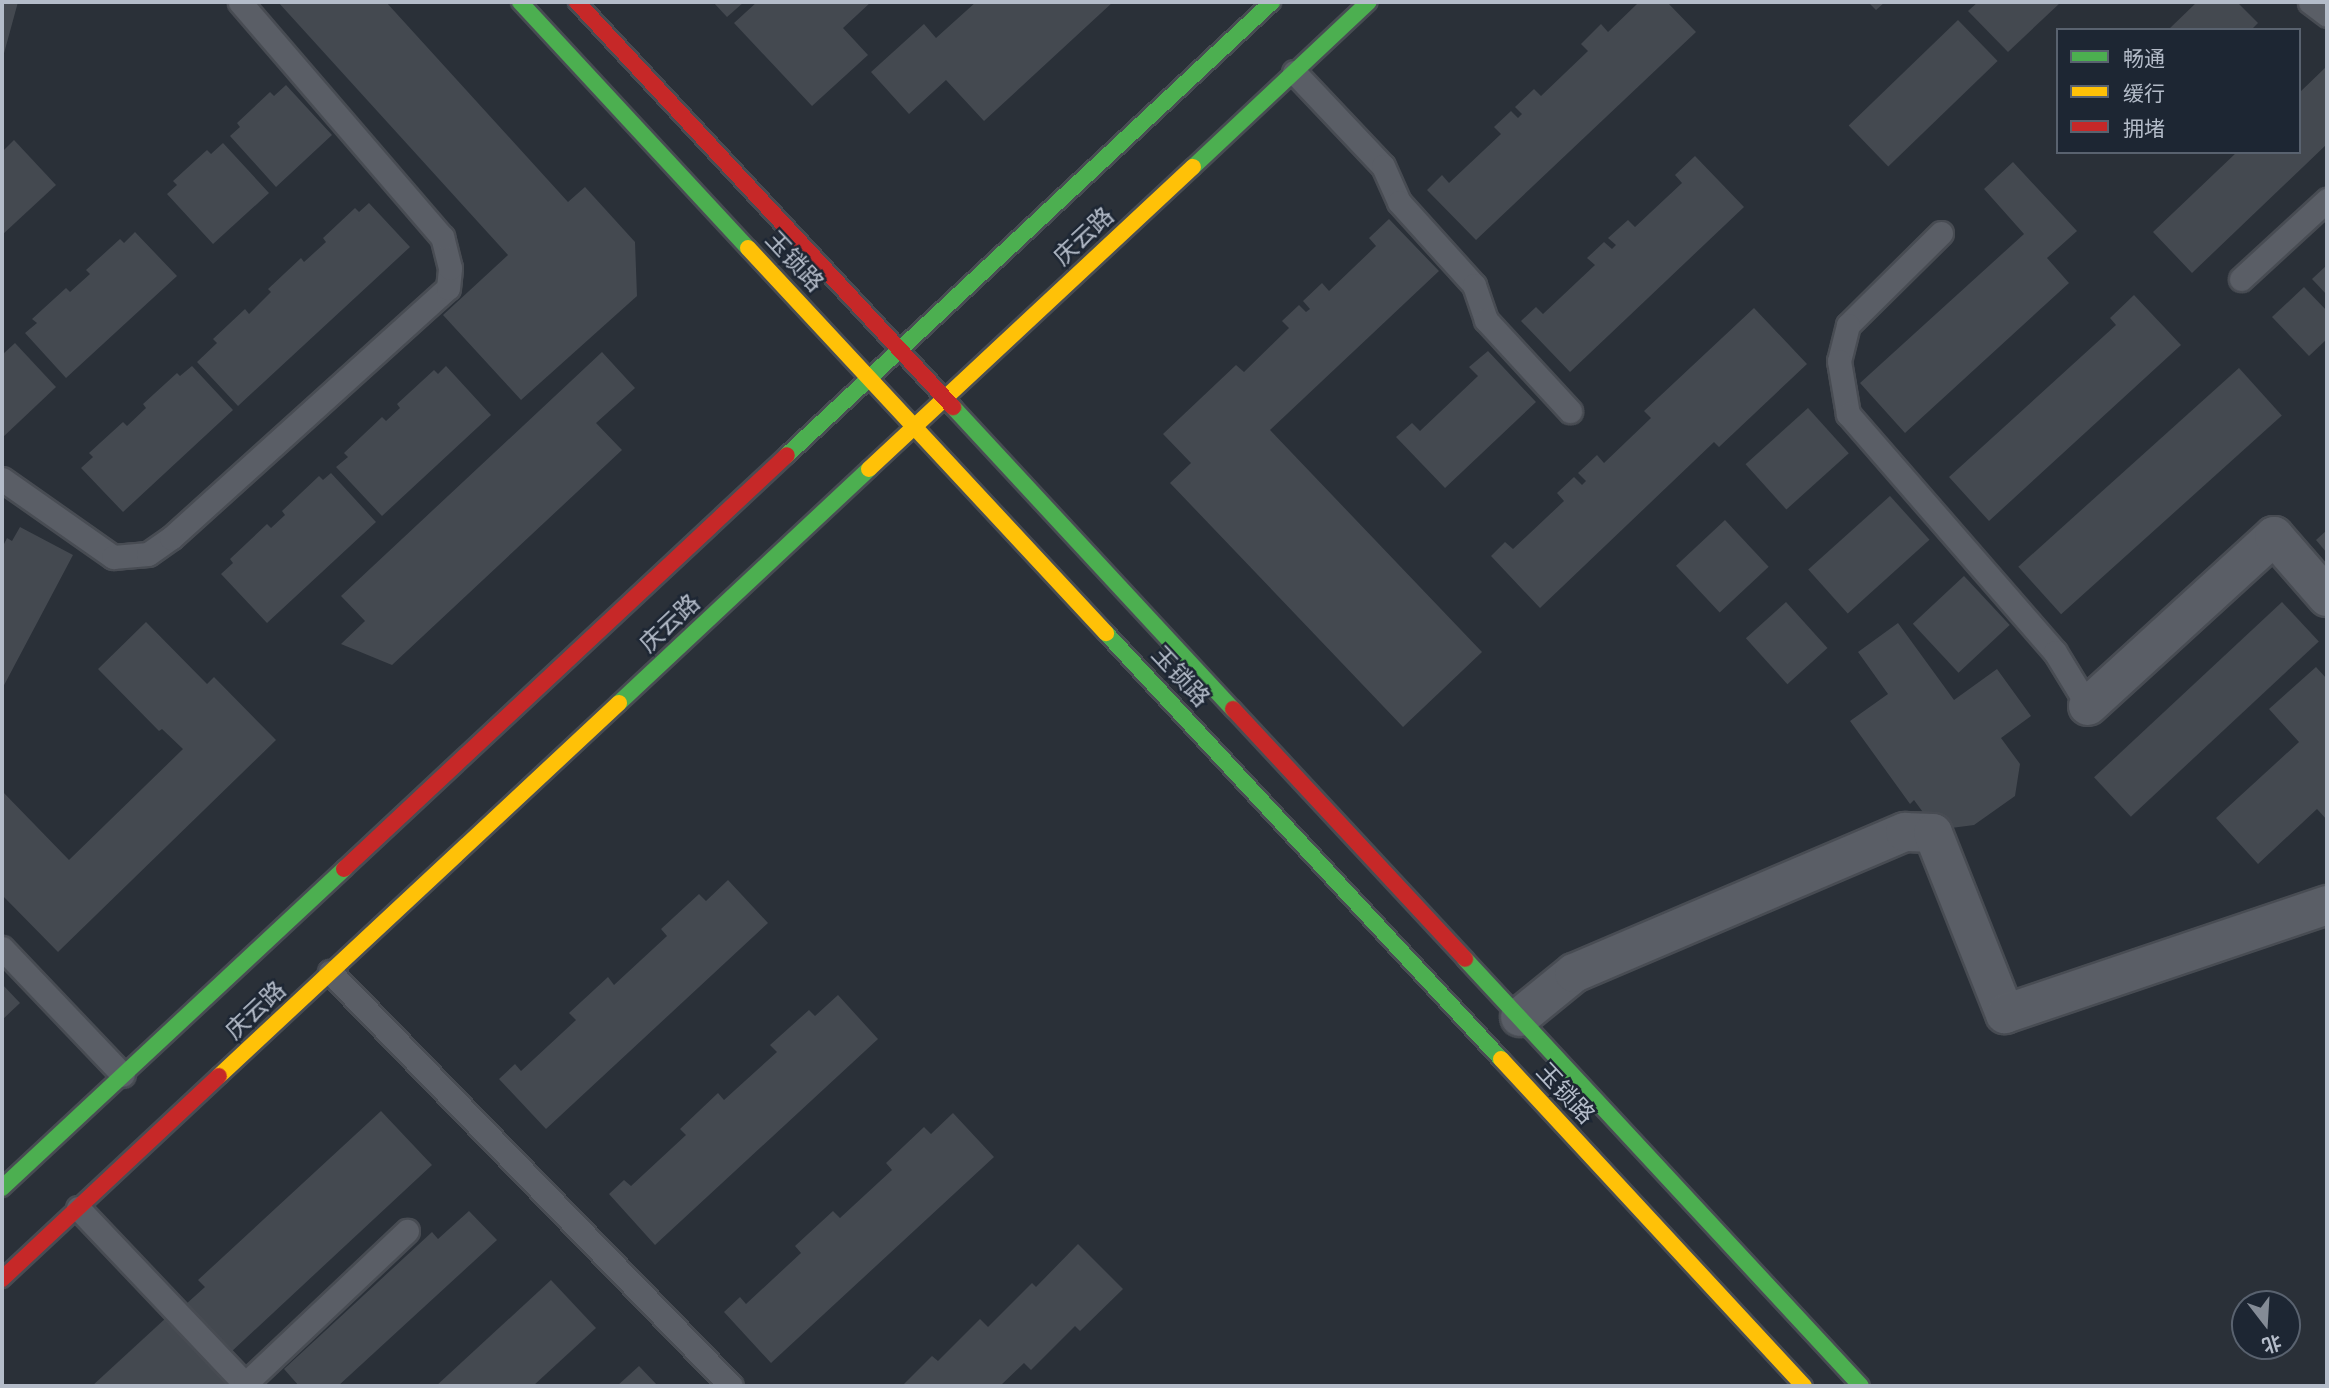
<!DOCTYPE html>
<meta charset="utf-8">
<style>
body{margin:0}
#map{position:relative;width:2329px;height:1388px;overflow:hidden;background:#2a3038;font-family:Rubik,"Noto Sans SC",sans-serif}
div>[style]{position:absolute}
.building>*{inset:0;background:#444950;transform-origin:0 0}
.roads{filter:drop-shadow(2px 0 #484c53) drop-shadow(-2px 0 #484c53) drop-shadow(0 2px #484c53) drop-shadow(0 -2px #484c53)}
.lane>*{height:23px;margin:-11.5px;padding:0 11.5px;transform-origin:11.5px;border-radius:11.5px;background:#5a5e66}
.street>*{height:38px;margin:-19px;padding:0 19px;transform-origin:19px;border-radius:19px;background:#5a5e66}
.fast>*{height:16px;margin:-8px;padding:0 8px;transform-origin:8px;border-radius:8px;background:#4caf50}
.slow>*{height:16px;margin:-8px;padding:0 8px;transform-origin:8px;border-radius:8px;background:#ffc107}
.jam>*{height:16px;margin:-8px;padding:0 8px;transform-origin:8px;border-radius:8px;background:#c62828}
span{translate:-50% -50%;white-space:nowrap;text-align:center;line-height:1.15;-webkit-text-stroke:5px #1d2633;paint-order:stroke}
.street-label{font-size:24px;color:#b4bcc9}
.frame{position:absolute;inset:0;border:4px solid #b4bcc9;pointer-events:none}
.legend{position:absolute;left:2056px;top:28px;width:245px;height:126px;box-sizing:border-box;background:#1d2633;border:2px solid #59626f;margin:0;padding:9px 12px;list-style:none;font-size:21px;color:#b4bcc9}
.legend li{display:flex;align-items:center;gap:14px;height:35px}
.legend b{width:35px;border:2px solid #59626f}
.north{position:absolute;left:2231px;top:1290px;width:70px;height:70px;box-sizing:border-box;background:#1d2633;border:2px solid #59626f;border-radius:50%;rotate:163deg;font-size:19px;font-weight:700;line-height:28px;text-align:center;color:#b4bcc9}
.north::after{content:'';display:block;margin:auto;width:24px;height:32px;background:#848b96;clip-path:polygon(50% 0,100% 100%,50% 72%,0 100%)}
</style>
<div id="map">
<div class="building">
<div style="clip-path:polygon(2px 2px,18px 2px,3px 57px,2px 57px)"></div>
<div style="clip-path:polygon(278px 2px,386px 2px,568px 202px,585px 187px,635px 242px,637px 296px,521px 400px,443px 315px,508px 255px)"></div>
<div style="clip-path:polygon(713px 2px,744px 2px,727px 17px)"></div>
<div style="clip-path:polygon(757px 2px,871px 2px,843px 28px,868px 55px,812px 106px,734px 23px)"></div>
<div style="clip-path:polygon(976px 2px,1113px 2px,984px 121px,946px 80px,909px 114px,871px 72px,924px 24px,936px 38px)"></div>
<div style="clip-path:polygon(1635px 2px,1667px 2px,1696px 32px,1476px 240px,1427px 190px,1442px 175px,1449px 183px,1501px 134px,1494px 127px,1511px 111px,1518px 118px,1522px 114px,1515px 107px,1534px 89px,1541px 96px,1588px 51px,1581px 44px,1601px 24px,1608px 32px,1637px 4px)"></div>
<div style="clip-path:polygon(1868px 2px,1885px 2px,1876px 10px)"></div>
<div style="clip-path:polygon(1978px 2px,2061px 2px,2008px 52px,1968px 11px)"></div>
<div style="clip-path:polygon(2197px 2px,2237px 2px,2258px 23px,2251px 30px,2168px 30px)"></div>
<div style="left:1958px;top:20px;width:57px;height:152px;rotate:46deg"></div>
<div style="clip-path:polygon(2327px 66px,2327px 144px,2192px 273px,2153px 232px,2237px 152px,2299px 152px,2299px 93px)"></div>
<div style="clip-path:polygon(286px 85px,332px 135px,276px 187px,230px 136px,240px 127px,237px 123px,270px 92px,274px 96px)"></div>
<div style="clip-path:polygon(14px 140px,56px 185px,2px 235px,2px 152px)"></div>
<div style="clip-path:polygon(223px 143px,269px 193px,213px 244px,167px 194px,177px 185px,173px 181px,207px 150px,211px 154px)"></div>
<div style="clip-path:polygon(1695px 156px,1744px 207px,1570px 372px,1521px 321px,1536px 307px,1543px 314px,1595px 265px,1587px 258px,1604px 242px,1612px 249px,1616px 245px,1608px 238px,1628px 220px,1635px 227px,1682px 183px,1675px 175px)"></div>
<div style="clip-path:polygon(2013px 162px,2077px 231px,2047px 258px,2069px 283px,1905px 433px,1860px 383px,2024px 234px,1984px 189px)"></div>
<div style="clip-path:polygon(369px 203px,410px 247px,238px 406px,197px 362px,217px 343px,213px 339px,245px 309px,249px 314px,271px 292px,268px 289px,301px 258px,304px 262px,326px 242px,323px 238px,355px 208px,359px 212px)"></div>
<div style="clip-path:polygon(1389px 219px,1439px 271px,1270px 430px,1482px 652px,1403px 727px,1170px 483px,1191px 463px,1163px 434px,1236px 365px,1244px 372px,1289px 328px,1282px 321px,1299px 305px,1306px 312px,1310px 309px,1303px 301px,1322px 283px,1329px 291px,1376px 246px,1369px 238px)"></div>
<div style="clip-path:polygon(135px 232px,177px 276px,66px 378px,25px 333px,37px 323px,32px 319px,66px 288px,70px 292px,90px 274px,86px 270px,120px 239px,124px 243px)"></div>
<div style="clip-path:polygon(2327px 265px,2327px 295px,2312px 279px)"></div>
<div style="clip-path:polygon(2304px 287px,2327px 311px,2327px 339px,2309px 356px,2272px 317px)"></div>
<div style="clip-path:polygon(2134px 295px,2181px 345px,1989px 521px,1949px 477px,2116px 325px,2110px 318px)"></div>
<div style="clip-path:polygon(1754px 308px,1807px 364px,1719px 447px,1714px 442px,1540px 608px,1491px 556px,1505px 542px,1513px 549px,1564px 501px,1557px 493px,1574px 477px,1582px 485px,1586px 481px,1578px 473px,1597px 455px,1604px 463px,1651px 418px,1644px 411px)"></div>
<div style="clip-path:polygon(15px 343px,56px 387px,2px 438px,2px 355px)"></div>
<div style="clip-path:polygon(1488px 351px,1536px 402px,1445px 488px,1396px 437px,1412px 423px,1420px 431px,1478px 376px,1469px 367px)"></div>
<div style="clip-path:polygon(602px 352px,635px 388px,596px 423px,622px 450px,392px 665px,341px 644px,365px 621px,341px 596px)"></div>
<div style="clip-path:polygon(192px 366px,233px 410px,123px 512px,81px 468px,93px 457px,89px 453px,123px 422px,127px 426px,146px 408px,143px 404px,177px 373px,180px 376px)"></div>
<div style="clip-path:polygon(446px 366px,491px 415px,382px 516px,336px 467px,348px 457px,344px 453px,382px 417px,386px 421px,400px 408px,397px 404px,434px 370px,438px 374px)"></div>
<div style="left:2239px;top:368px;width:64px;height:297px;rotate:48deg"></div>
<div style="left:1808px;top:408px;width:61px;height:84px;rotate:48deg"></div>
<div style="clip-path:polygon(331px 473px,376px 522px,267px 623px,221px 574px,233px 563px,230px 559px,267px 524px,271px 528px,285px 515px,282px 511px,319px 476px,323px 480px)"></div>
<div style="left:1890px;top:496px;width:59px;height:110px;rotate:48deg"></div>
<div style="left:1725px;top:520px;width:64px;height:67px;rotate:47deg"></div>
<div style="clip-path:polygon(20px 527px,73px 555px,2px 689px,2px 548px,7px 538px,12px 541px)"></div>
<div style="clip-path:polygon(2327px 530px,2327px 553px,2316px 540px)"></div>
<div style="left:1964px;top:576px;width:67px;height:70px;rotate:47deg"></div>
<div style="left:1786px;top:602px;width:62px;height:54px;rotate:48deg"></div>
<div style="left:2282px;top:602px;width:54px;height:257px;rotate:47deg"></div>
<div style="clip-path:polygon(146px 622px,207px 684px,214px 677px,276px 740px,58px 952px,2px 895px,2px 791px,69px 860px,183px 749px,162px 729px,159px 731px,98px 669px)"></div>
<div style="clip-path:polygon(1898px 623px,1954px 700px,1997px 669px,2031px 716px,2001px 738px,2020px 764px,2015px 796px,1974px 825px,1936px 830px,1914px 800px,1910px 804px,1850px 721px,1888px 694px,1858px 652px)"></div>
<div style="clip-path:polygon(2316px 667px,2327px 679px,2327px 820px,2317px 809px,2258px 864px,2216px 818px,2299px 742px,2269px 709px)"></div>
<div style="clip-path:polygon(728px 880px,768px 923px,546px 1129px,499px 1079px,515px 1064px,521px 1071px,576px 1020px,569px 1013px,608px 977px,614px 985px,667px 936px,661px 929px,699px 894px,706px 901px)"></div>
<div style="clip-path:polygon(2px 984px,20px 1003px,2px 1020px)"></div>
<div style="clip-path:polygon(838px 995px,878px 1039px,655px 1245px,609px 1194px,624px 1180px,631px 1186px,686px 1135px,680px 1129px,718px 1093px,724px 1100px,777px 1052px,770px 1045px,809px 1010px,815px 1016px)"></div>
<div style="clip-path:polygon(381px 1111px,432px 1165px,230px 1353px,185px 1305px,205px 1287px,198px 1280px)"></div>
<div style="clip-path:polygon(953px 1113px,994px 1157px,771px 1363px,724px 1312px,740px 1297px,746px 1304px,801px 1253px,795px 1246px,833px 1211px,840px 1218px,892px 1170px,886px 1163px,924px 1127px,931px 1134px)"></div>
<div style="clip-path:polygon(469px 1211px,497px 1240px,338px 1386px,299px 1386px,284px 1369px,432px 1232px,438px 1239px)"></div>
<div style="clip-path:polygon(1078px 1244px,1123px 1289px,1080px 1331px,1075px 1326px,1031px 1370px,1024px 1363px,1000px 1386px,902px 1386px,932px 1356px,938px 1361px,980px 1319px,988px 1327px,1032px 1283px,1036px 1287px)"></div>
<div style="clip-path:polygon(551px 1280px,596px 1328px,533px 1386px,436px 1386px)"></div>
<div style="clip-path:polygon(167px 1317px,232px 1386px,92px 1386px)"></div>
<div style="clip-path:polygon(639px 1366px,658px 1386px,617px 1386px)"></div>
</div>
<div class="roads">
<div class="lane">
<div style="left:2310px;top:2px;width:21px;rotate:37deg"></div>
<div style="left:1294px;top:72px;width:129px;rotate:46.6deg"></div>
<div style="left:1383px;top:166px;width:39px;rotate:66deg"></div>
<div style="left:1399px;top:202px;width:112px;rotate:47.9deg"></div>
<div style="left:1474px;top:285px;width:37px;rotate:71deg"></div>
<div style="left:1486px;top:320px;width:124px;rotate:47.3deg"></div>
<div style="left:1941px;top:233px;width:131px;rotate:135.3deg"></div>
<div style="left:1848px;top:325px;width:37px;rotate:104deg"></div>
<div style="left:1839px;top:361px;width:54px;rotate:80.4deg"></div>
<div style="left:1848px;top:414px;width:315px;rotate:49deg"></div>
<div style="left:2055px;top:652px;width:63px;rotate:58.6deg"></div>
<div style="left:2241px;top:279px;width:117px;rotate:-42.6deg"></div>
<div style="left:2px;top:479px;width:136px;rotate:35.1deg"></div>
<div style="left:113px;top:557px;width:35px;rotate:-5deg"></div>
<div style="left:148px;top:554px;width:28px;rotate:-35deg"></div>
<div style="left:171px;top:538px;width:373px;rotate:-42.1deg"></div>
<div style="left:448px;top:288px;width:20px;rotate:-84deg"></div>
<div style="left:450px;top:268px;width:32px;rotate:-104deg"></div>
<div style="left:442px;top:237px;width:310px;rotate:-130.7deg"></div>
<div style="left:2px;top:948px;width:175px;rotate:46.4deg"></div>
<div style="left:330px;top:972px;width:576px;rotate:45.91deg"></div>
<div style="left:78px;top:1208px;width:245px;rotate:46.5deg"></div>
<div style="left:245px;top:1384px;width:223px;rotate:-43.4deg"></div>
</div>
<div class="street">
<div style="left:2088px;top:706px;width:252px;rotate:-42.4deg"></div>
<div style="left:2274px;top:536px;width:81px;rotate:49deg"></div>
<div style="left:1520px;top:1017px;width:70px;rotate:-39.2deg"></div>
<div style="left:1574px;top:973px;width:360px;rotate:-23.1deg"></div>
<div style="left:1905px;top:832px;width:28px;rotate:2deg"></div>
<div style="left:1933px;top:833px;width:195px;rotate:68.3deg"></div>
<div style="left:2005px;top:1014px;width:340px;rotate:-18.7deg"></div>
</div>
<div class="fast">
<div style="left:520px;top:2px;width:335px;rotate:47.2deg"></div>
<div style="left:1193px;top:167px;width:241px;rotate:-43.2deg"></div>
<div style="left:953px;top:407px;width:412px;rotate:47.2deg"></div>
<div style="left:787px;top:455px;width:664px;rotate:-43.05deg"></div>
<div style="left:1106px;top:633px;width:581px;rotate:47.16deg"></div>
<div style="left:619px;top:703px;width:342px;rotate:-43.1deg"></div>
<div style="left:1465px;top:959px;width:582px;rotate:47.16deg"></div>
<div style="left:2px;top:1188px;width:468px;rotate:-43deg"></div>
</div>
<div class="slow">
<div style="left:748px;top:248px;width:526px;rotate:47.08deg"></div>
<div style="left:869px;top:469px;width:443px;rotate:-43deg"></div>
<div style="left:1501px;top:1059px;width:446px;rotate:47.2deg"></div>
<div style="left:219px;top:1076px;width:547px;rotate:-43deg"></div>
</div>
<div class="jam">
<div style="left:577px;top:2px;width:553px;rotate:47.13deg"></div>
<div style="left:1233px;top:709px;width:341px;rotate:47.1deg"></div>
<div style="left:344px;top:869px;width:606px;rotate:-43.06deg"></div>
<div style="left:2px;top:1279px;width:297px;rotate:-43.1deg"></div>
</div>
</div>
<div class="street-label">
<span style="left:1084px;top:237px;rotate:-43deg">庆云路</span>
<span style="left:794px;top:262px;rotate:47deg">玉锁路</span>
<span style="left:670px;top:624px;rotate:-43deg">庆云路</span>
<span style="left:1180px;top:677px;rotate:47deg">玉锁路</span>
<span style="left:256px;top:1011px;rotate:-43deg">庆云路</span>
<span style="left:1565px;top:1094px;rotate:47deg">玉锁路</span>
</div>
<div class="frame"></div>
<ul class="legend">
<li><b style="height:9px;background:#4caf50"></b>畅通</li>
<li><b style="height:9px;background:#ffc107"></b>缓行</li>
<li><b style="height:9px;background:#c62828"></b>拥堵</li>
</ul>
<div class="north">北</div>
</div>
